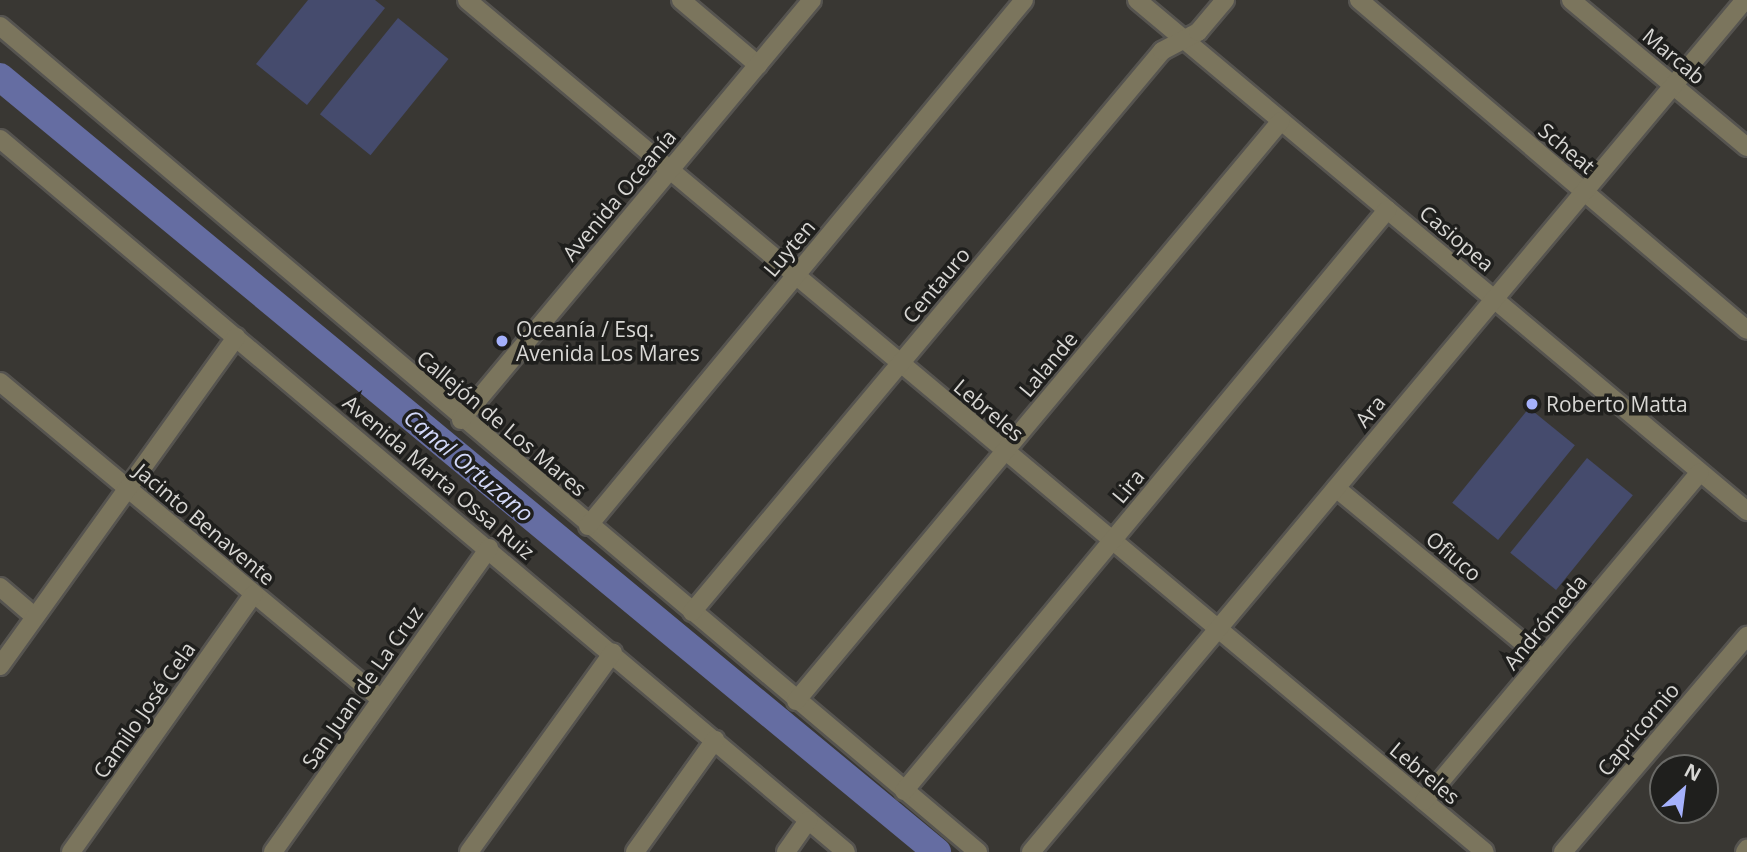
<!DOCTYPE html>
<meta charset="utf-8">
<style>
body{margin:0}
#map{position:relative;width:1747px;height:852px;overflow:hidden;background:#393733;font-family:"Open Sans",sans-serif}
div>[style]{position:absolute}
.green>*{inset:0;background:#454b6d;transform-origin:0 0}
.canal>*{height:28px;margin:-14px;padding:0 14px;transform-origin:14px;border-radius:14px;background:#656da2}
.roads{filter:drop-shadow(2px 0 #565450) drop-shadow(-2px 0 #565450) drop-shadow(0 2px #565450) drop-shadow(0 -2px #565450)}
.minor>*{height:18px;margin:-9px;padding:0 9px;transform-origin:9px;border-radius:9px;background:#7b755d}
.dots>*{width:19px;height:19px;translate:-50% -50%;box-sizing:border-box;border:4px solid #1f1f1d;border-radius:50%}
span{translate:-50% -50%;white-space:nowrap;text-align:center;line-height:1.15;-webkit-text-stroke:7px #1f1f1d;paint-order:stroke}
.street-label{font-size:21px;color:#d8d7d4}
.poi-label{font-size:21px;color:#d8d7d4}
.left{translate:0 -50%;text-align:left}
.water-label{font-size:23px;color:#d3d9f9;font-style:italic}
.north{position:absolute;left:1649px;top:754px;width:70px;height:70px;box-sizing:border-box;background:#1f1f1d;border:2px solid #696966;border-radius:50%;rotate:28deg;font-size:19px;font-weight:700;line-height:28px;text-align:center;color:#d8d7d4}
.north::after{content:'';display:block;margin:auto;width:24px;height:32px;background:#a5b1fc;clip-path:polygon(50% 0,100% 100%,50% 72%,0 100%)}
</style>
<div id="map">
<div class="green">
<div style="clip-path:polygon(308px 0,375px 0,385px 8px,307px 105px,256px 64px)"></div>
<div style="left:398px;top:18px;width:65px;height:124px;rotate:39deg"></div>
<div style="left:1529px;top:408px;width:59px;height:122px;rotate:39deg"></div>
<div style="left:1587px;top:458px;width:59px;height:122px;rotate:39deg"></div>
</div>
<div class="canal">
<div style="left:0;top:77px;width:1216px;rotate:39.59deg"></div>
</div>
<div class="roads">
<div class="minor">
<div style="left:467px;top:0;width:1327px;rotate:39.93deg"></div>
<div style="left:681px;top:0;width:101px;rotate:40.2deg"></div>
<div style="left:1137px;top:0;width:796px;rotate:39.95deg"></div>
<div style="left:1359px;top:0;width:509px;rotate:40.38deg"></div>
<div style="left:1571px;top:0;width:229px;rotate:39.9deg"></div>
<div style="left:0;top:26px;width:1280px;rotate:40.18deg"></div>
<div style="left:0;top:139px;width:1106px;rotate:40.12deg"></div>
<div style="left:0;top:382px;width:496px;rotate:39.8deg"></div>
<div style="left:461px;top:420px;width:547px;rotate:-50.11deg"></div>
<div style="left:1336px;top:488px;width:268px;rotate:39.6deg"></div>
<div style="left:588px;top:526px;width:683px;rotate:-50.34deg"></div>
<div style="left:0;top:587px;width:46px;rotate:40.6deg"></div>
<div style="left:692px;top:612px;width:732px;rotate:-50.04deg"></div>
<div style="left:1162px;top:51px;width:41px;rotate:-27.8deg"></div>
<div style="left:1198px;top:32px;width:42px;rotate:-49.8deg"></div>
<div style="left:0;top:666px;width:405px;rotate:-54.3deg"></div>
<div style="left:796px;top:701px;width:756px;rotate:-50.1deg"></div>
<div style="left:904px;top:791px;width:756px;rotate:-50.26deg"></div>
<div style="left:1424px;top:801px;width:429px;rotate:-50deg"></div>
<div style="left:71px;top:852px;width:316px;rotate:-54.7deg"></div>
<div style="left:273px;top:852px;width:373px;rotate:-54.6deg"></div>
<div style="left:469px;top:852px;width:246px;rotate:-54.2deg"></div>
<div style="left:635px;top:852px;width:138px;rotate:-54.5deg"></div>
<div style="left:786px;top:852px;width:39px;rotate:-55deg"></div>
<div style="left:1031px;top:852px;width:1112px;rotate:-50.04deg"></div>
<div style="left:1563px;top:852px;width:284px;rotate:-49.6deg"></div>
<div style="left:1745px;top:852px;width:4px;rotate:-56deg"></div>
</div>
</div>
<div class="dots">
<div style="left:502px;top:341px;background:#a5b1fc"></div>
<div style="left:1532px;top:404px;background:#a5b1fc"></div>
</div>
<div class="street-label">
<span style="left:1674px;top:56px;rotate:40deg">Marcab</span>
<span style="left:1567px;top:148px;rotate:40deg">Scheat</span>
<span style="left:619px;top:195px;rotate:-50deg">Avenida Oceanía</span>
<span style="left:1457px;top:238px;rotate:40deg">Casiopea</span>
<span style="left:789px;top:248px;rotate:-50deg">Luyten</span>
<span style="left:936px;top:285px;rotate:-50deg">Centauro</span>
<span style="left:1048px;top:364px;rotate:-50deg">Lalande</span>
<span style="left:989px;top:410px;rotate:40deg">Lebreles</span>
<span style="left:1370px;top:411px;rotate:-50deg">Ara</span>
<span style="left:502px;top:423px;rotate:40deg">Callejón de Los Mares</span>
<span style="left:439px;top:477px;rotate:40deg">Avenida Marta Ossa Ruiz</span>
<span style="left:1128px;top:486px;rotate:-50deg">Lira</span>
<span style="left:205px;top:524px;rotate:40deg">Jacinto Benavente</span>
<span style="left:1454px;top:556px;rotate:40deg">Ofiuco</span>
<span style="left:1545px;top:622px;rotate:-50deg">Andrómeda</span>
<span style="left:362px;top:687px;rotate:-55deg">San Juan de La Cruz</span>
<span style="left:144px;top:710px;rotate:-55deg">Camilo José Cela</span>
<span style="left:1638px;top:729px;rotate:-50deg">Capricornio</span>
<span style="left:1425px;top:773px;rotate:40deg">Lebreles</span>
</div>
<div class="poi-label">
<span class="left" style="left:516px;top:341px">Oceanía / Esq.<br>Avenida Los Mares</span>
<span class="left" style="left:1546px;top:404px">Roberto Matta</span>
</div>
<div class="water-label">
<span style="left:469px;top:465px;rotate:40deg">Canal Ortuzano</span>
</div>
<div class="north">N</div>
</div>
